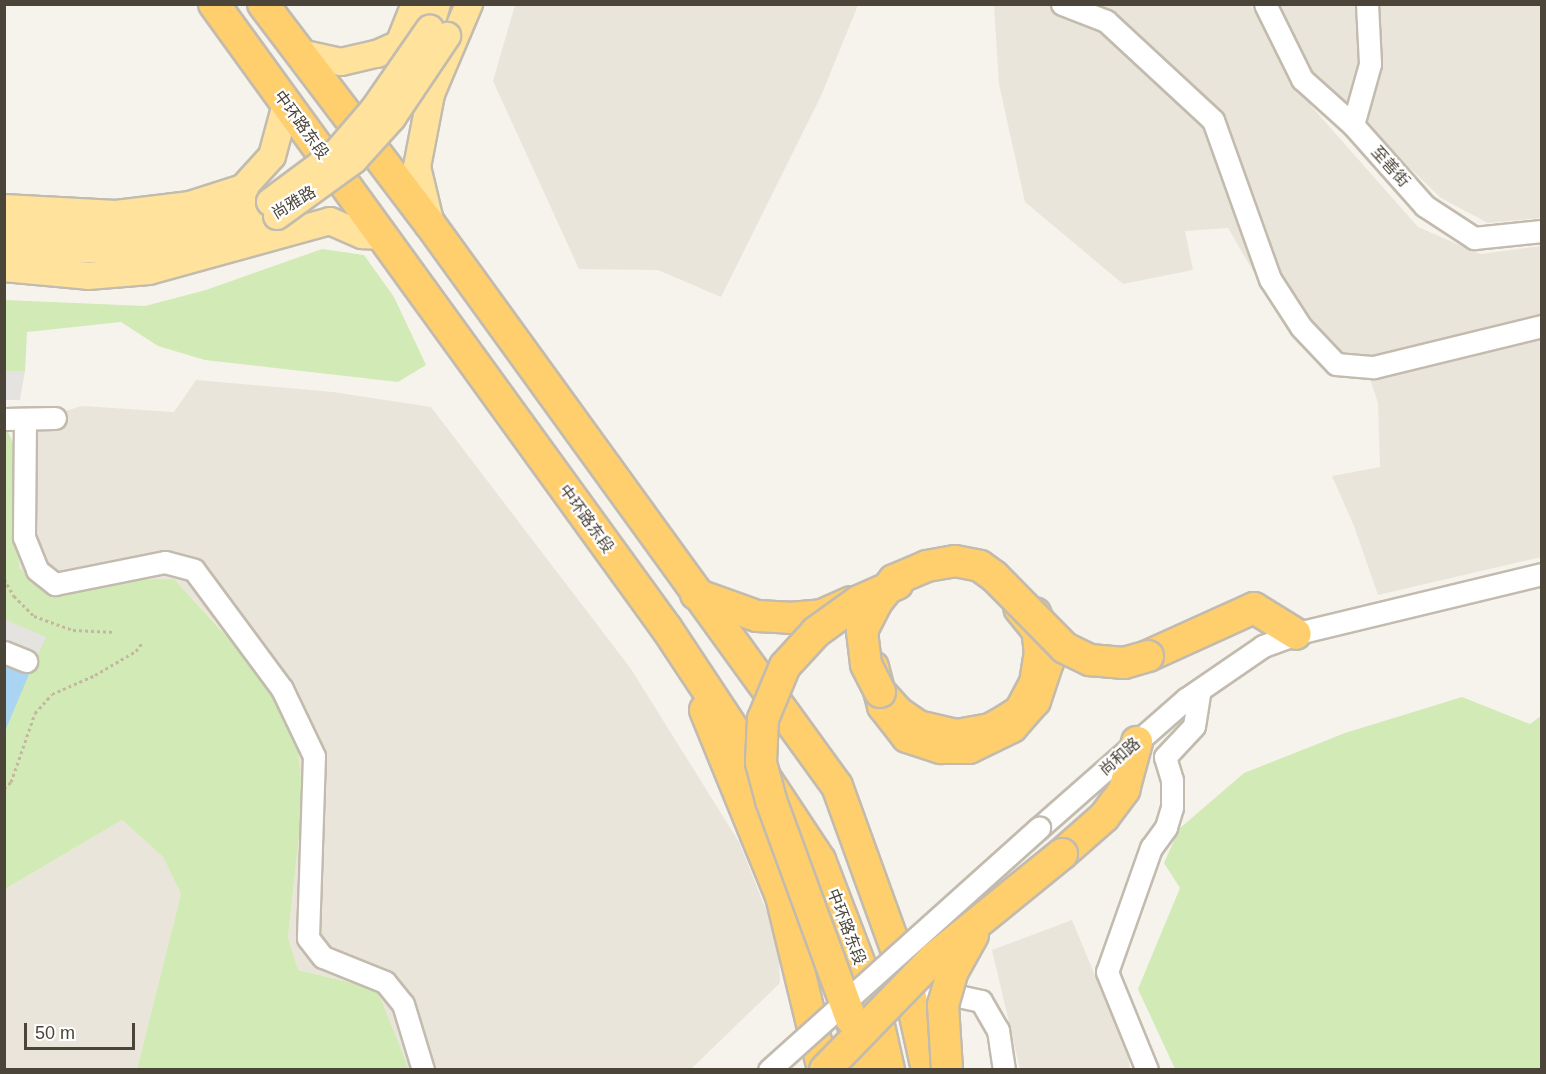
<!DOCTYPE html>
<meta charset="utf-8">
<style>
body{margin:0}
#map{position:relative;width:1546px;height:1074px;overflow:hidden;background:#f6f3ec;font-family:Helvetica,"Noto Sans SC",sans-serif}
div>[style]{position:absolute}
.residential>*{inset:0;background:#eae5da}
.green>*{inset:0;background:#d2eab5}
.parking>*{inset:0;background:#e5e3e0}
.water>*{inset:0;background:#a9d4f2}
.path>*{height:3px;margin-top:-1.5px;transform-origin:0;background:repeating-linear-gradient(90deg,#c4b79f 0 3px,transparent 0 6px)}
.roads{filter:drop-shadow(2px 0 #c2bbae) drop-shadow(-2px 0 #c2bbae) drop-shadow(0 2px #c2bbae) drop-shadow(0 -2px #c2bbae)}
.minor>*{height:21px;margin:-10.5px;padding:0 10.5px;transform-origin:10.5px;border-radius:10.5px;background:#fff}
.major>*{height:26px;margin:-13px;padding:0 13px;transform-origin:13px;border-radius:13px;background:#ffe39c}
.highway>*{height:30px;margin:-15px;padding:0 15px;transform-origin:15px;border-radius:15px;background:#ffcf6e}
.bridges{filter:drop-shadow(2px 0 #c2bbae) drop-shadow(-2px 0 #c2bbae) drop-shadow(0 2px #c2bbae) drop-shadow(0 -2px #c2bbae)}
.minor-bridge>*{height:21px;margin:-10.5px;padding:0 10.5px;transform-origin:10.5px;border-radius:10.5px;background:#fff}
.major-bridge>*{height:26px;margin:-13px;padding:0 13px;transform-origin:13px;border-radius:13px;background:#ffe39c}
.highway-bridge>*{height:30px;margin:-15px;padding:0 15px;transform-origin:15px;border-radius:15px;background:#ffcf6e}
span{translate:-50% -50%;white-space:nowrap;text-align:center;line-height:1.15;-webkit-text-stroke:4.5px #fff;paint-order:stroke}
.street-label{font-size:16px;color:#4b4439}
.frame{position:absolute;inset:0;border:6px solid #4b4439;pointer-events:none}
.scale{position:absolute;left:24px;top:1023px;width:111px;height:27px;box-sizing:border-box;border:3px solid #4b4439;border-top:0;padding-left:8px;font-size:18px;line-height:21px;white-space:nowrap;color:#4b4439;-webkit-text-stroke:4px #fff;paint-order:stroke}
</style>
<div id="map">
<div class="residential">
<div style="clip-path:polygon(515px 5px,858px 5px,821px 96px,721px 297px,658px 270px,579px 269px,493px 81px)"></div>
<div style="clip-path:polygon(994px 5px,1250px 5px,1312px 107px,1418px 227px,1480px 254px,1541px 246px,1541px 557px,1378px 595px,1354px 526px,1332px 476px,1380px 467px,1378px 403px,1363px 358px,1291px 336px,1228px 228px,1185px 231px,1193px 270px,1123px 284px,1025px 202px,999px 84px)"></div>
<div style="clip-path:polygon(1279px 5px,1541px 5px,1541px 218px,1488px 223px,1441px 198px,1304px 67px)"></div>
<div style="clip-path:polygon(196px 380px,333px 392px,431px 407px,631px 669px,739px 842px,778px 940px,780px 983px,691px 1069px,409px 1069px,377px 989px,298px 970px,288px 937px,303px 799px,297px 739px,252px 662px,174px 579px,52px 592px,18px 568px,13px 443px,31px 421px,82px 406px,174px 412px)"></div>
<div style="clip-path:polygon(122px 820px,163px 857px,181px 894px,137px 1069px,8px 1070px,5px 1066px,5px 889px)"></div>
<div style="clip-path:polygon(1072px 920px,1128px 1055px,1130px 1069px,1020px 1069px,992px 950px)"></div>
</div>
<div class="green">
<div style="clip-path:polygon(322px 249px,364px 255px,394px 297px,426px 365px,398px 382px,205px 360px,158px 346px,121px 322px,27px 332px,25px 371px,5px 371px,5px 300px,145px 306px,206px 290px)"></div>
<div style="clip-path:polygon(5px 425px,13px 443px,19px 568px,52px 592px,127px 580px,174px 579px,254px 666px,297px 739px,303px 799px,288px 937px,298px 970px,377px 989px,409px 1069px,137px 1069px,181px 894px,163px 857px,122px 820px,5px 889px)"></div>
<div style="clip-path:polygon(1462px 697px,1530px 724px,1541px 716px,1541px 1069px,1175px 1069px,1138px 989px,1180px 888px,1164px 863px,1179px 829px,1244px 773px,1345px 733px)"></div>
</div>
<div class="parking">
<div style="clip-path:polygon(5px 371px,25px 371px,20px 400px,5px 400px)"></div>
<div style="clip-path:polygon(4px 619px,46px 637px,30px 672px,5px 661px)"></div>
</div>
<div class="water">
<div style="clip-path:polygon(5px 661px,30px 672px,5px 731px)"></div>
</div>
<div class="path">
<div style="left:4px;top:579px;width:20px;rotate:60deg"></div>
<div style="left:14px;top:596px;width:28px;rotate:45deg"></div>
<div style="left:34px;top:616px;width:41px;rotate:19.7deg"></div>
<div style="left:73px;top:630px;width:42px;rotate:2.7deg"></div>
<div style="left:4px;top:788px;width:9px;rotate:-41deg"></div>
<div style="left:11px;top:782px;width:73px;rotate:-70.8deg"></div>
<div style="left:35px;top:713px;width:25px;rotate:-48deg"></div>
<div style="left:52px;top:694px;width:47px;rotate:-23.8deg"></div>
<div style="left:95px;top:675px;width:48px;rotate:-30.3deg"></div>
<div style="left:136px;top:651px;width:10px;rotate:-53deg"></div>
</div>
<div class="roads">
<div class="minor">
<div style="left:1062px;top:4px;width:47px;rotate:21.1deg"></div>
<div style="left:1106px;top:21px;width:146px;rotate:42.8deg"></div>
<div style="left:1213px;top:120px;width:169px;rotate:70.3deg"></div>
<div style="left:1270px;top:279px;width:57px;rotate:57.1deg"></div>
<div style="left:1301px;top:327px;width:51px;rotate:46.6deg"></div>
<div style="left:1336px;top:364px;width:38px;rotate:5deg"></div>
<div style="left:1374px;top:367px;width:173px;rotate:-13.7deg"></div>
<div style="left:1265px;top:4px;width:84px;rotate:63.7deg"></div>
<div style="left:1302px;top:79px;width:69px;rotate:42deg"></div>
<div style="left:1367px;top:4px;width:60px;rotate:87.1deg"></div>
<div style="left:1370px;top:64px;width:63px;rotate:105.6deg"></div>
<div style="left:1353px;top:125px;width:108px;rotate:48.4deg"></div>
<div style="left:1425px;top:206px;width:59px;rotate:33.1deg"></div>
<div style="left:1474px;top:238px;width:68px;rotate:-5.9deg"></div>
<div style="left:4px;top:419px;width:51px;rotate:-1.1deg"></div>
<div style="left:25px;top:419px;width:118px;rotate:90.5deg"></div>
<div style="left:24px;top:537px;width:35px;rotate:68deg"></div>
<div style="left:37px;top:570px;width:23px;rotate:38deg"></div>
<div style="left:55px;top:584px;width:112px;rotate:-11.3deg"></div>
<div style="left:165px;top:562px;width:30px;rotate:15deg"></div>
<div style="left:194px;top:570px;width:148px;rotate:53.5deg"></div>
<div style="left:282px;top:689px;width:74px;rotate:64.5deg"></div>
<div style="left:314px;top:756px;width:182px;rotate:91.9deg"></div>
<div style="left:308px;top:938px;width:24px;rotate:52deg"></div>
<div style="left:323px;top:957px;width:67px;rotate:22deg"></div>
<div style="left:385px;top:982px;width:28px;rotate:51deg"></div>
<div style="left:403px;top:1004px;width:69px;rotate:73.1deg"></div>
<div style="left:4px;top:652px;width:24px;rotate:22deg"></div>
<div style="left:1039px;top:828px;width:196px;rotate:-41.3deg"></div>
<div style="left:1186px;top:699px;width:93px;rotate:-34.5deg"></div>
<div style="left:1263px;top:646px;width:41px;rotate:-19.7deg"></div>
<div style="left:1302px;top:632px;width:247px;rotate:-13.6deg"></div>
<div style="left:933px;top:995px;width:8px;rotate:-23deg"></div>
<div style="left:940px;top:992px;width:42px;rotate:12.4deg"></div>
<div style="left:981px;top:1001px;width:34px;rotate:60deg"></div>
<div style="left:998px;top:1030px;width:40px;rotate:81.5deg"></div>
<div style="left:1147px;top:1070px;width:106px;rotate:-112.2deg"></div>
<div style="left:1107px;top:972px;width:132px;rotate:-70.5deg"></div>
<div style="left:1151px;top:848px;width:26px;rotate:-54deg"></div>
<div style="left:1166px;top:827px;width:21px;rotate:-73deg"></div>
<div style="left:1172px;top:807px;width:27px;rotate:-90deg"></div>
<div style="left:1172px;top:780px;width:24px;rotate:-107deg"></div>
<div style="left:1165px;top:757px;width:42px;rotate:-46.9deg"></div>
<div style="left:1194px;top:726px;width:36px;rotate:-81deg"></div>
</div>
<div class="major">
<div style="left:430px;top:28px;width:25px;rotate:-74deg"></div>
<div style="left:300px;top:53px;width:42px;rotate:12.4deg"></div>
<div style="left:341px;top:62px;width:37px;rotate:-13deg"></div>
<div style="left:377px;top:54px;width:24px;rotate:-24deg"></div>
<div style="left:399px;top:44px;width:43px;rotate:-68.2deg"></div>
<div style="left:4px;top:208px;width:112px;rotate:3.1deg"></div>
<div style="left:116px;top:214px;width:75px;rotate:-6.9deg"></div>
<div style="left:190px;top:205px;width:56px;rotate:-17.8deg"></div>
<div style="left:243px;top:188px;width:43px;rotate:-47.8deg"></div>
<div style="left:272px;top:156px;width:54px;rotate:-74.9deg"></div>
<div style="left:430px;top:221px;width:56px;rotate:-103.5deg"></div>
<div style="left:417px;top:167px;width:74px;rotate:-79.1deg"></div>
<div style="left:431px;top:94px;width:98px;rotate:-67.1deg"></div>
<div style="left:4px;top:223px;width:33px;rotate:12deg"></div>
<div style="left:36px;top:230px;width:122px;rotate:-0.9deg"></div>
<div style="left:158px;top:228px;width:115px;rotate:-13.1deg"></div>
<div style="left:4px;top:243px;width:30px;rotate:14deg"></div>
<div style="left:33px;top:250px;width:150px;rotate:-0.8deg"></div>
<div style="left:183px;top:248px;width:99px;rotate:-18.8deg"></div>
<div style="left:4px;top:268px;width:84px;rotate:5.4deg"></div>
<div style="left:88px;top:276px;width:61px;rotate:-4.7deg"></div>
<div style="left:149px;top:271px;width:188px;rotate:-15.4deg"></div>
<div style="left:330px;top:221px;width:35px;rotate:24deg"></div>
<div style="left:362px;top:235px;width:20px;rotate:3deg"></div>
</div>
<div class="highway">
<div style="left:214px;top:4px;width:772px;rotate:54.07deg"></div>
<div style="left:667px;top:629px;width:277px;rotate:56.5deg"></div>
<div style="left:820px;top:860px;width:149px;rotate:69.1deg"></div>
<div style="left:873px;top:999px;width:73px;rotate:77.3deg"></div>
<div style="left:263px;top:4px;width:276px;rotate:52.8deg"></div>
<div style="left:430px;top:224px;width:694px;rotate:54.09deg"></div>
<div style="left:837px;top:786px;width:205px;rotate:70.1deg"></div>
<div style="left:907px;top:979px;width:93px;rotate:77.6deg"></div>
<div style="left:696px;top:594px;width:65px;rotate:19.8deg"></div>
<div style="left:757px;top:616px;width:33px;rotate:3deg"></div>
<div style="left:790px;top:618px;width:32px;rotate:-5deg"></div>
<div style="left:822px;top:615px;width:32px;rotate:-24deg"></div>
<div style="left:1148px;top:656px;width:116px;rotate:-24.4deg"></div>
<div style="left:1254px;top:608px;width:49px;rotate:31.8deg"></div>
<div style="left:873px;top:667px;width:40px;rotate:75.6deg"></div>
<div style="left:883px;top:706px;width:39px;rotate:52deg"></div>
<div style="left:907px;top:737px;width:36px;rotate:18deg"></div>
<div style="left:941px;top:748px;width:28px"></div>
<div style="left:969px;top:748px;width:48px;rotate:-26deg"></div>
<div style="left:1012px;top:727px;width:35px;rotate:-49deg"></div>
<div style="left:1035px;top:701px;width:41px;rotate:-71.6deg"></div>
<div style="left:1048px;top:662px;width:23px;rotate:-95deg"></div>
<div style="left:1046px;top:639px;width:28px;rotate:-113deg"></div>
<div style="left:880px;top:692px;width:28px;rotate:48deg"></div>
<div style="left:899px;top:713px;width:23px;rotate:34deg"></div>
<div style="left:918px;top:726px;width:40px;rotate:13deg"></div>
<div style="left:957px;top:735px;width:34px;rotate:-10deg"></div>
<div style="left:990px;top:729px;width:18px;rotate:-29deg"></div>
<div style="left:1006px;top:720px;width:17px;rotate:-33deg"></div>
<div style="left:1020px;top:711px;width:32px;rotate:-62deg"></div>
<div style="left:1035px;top:683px;width:30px;rotate:-81deg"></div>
<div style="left:1040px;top:653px;width:23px;rotate:-97deg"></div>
<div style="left:1037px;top:630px;width:28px;rotate:-129deg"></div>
<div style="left:705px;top:710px;width:201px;rotate:67.8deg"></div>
<div style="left:781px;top:896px;width:179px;rotate:76.4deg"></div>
<div style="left:1062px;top:854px;width:56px;rotate:-41.4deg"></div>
<div style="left:1104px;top:817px;width:34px;rotate:-53deg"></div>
<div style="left:1124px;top:790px;width:50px;rotate:-74.8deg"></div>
<div style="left:851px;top:1019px;width:53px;rotate:72.6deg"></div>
</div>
</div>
<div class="bridges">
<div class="minor-bridge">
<div style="left:769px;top:1070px;width:363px;rotate:-41.9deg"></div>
</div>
<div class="major-bridge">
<div style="left:270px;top:202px;width:84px;rotate:-36.7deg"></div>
<div style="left:337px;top:152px;width:57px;rotate:-49.3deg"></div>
<div style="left:374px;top:109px;width:98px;rotate:-55.3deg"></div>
<div style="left:277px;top:216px;width:95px;rotate:-36deg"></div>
<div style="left:354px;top:160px;width:57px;rotate:-47.9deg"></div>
<div style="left:392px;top:118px;width:99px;rotate:-56.1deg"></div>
</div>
<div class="highway-bridge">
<div style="left:880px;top:692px;width:31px;rotate:-117deg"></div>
<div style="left:866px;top:664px;width:33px;rotate:-97deg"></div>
<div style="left:862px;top:631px;width:31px;rotate:-63deg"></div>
<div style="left:876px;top:603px;width:29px;rotate:-52deg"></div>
<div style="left:894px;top:580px;width:36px;rotate:-23deg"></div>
<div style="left:927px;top:566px;width:28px;rotate:-10deg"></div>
<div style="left:955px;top:561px;width:25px;rotate:11deg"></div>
<div style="left:980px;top:566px;width:17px;rotate:36deg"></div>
<div style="left:994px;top:576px;width:101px;rotate:45.4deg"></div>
<div style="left:1065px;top:648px;width:28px;rotate:26deg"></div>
<div style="left:1090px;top:660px;width:34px;rotate:5deg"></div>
<div style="left:1124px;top:663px;width:25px;rotate:-16deg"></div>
<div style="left:851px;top:1019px;width:233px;rotate:-110.1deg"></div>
<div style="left:771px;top:800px;width:39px;rotate:-105deg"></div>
<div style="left:761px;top:762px;width:43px;rotate:-87.3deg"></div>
<div style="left:763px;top:719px;width:57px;rotate:-67.5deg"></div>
<div style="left:785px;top:666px;width:46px;rotate:-47.6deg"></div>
<div style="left:816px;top:632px;width:53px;rotate:-35.8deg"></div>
<div style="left:859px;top:601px;width:42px;rotate:-24.1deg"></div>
<div style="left:825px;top:1070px;width:156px;rotate:-45.8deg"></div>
<div style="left:934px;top:958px;width:165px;rotate:-39.1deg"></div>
<div style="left:947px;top:1070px;width:65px;rotate:-93.5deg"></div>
<div style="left:943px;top:1005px;width:35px;rotate:-74deg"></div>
<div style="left:953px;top:971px;width:41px;rotate:-60.9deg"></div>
</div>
</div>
<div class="street-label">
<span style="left:301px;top:125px;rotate:54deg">中环路东段</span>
<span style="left:1390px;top:167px;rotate:48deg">至善街</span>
<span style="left:294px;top:203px;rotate:-31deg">尚雅路</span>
<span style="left:586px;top:519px;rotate:54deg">中环路东段</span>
<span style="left:1120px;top:757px;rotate:-41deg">尚和路</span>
<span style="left:846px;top:927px;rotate:69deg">中环路东段</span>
</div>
<div class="frame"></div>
<div class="scale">50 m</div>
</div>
